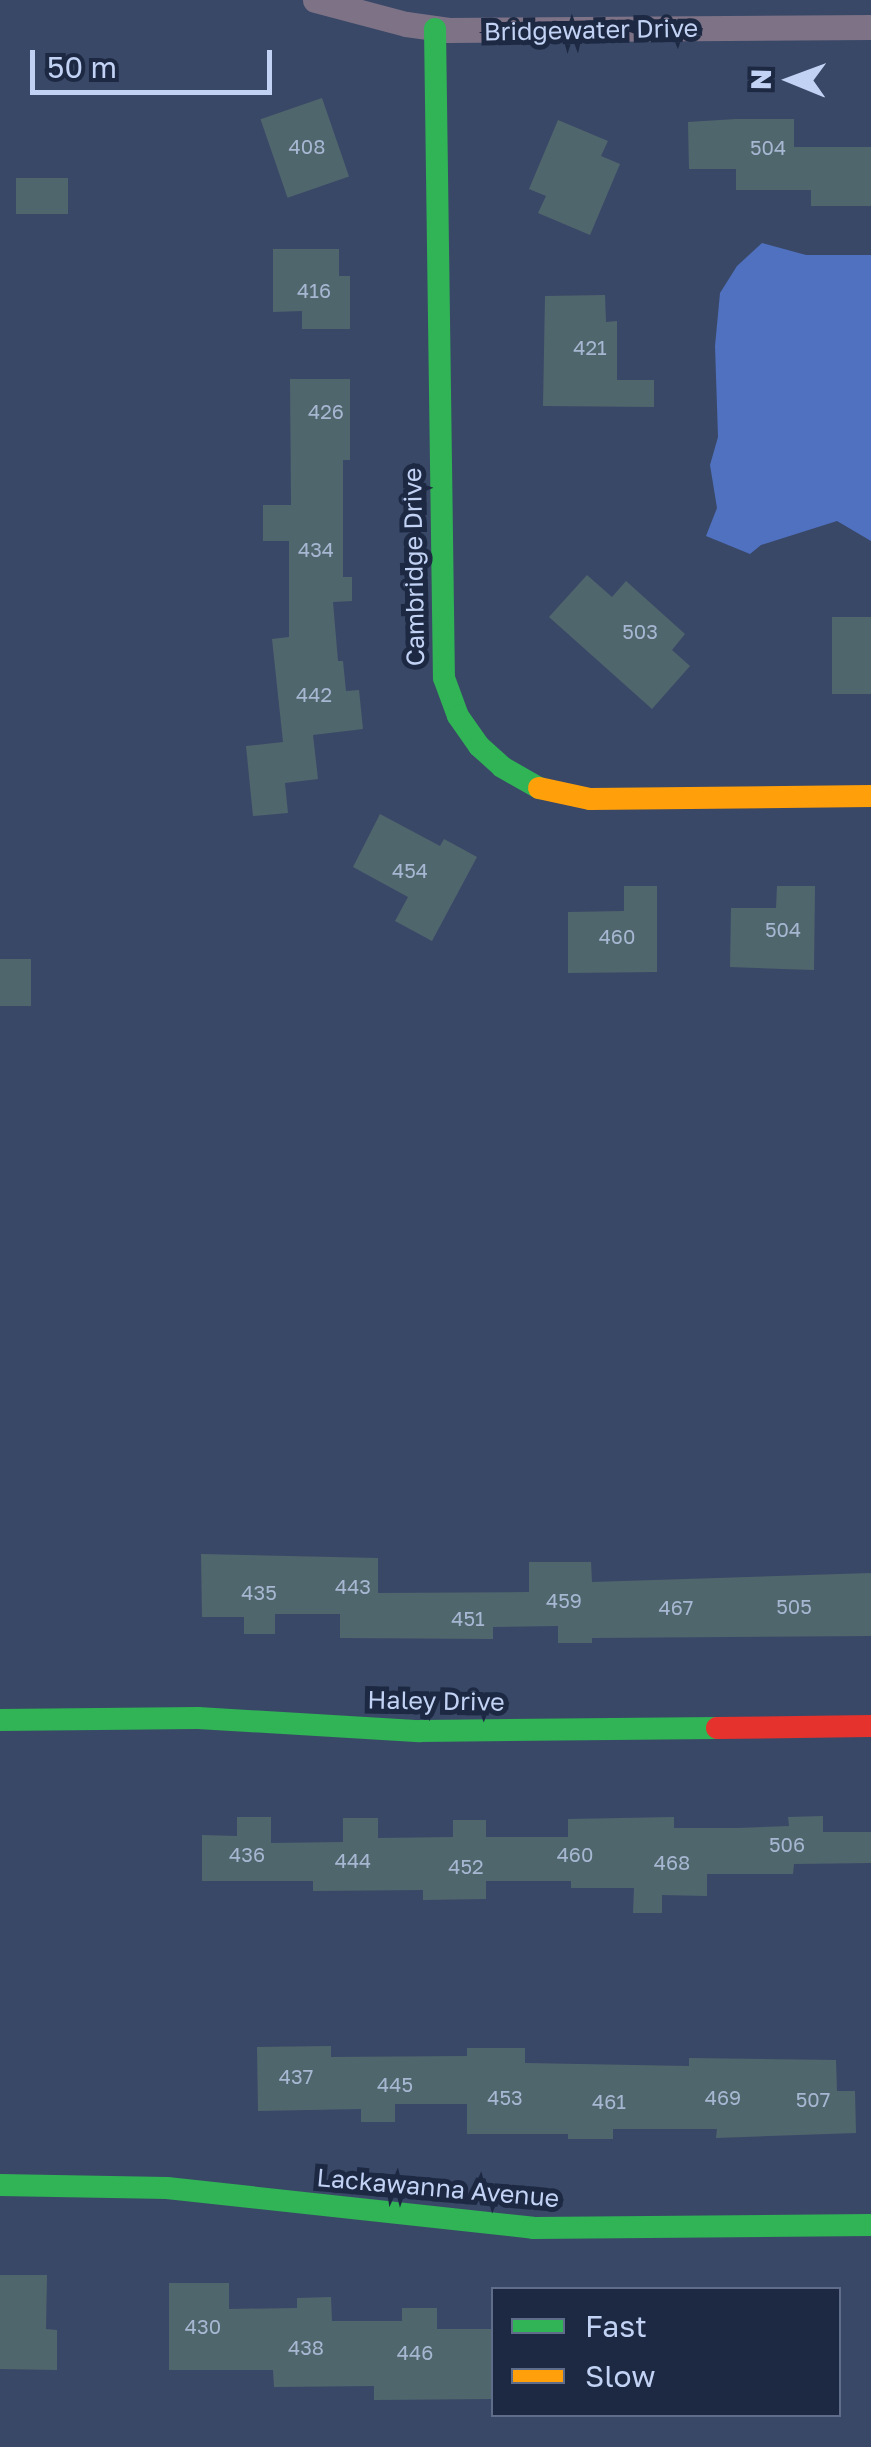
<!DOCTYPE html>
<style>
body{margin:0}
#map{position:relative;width:871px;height:2447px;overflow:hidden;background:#3a4867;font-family:"Golos Text",sans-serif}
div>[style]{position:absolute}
.water>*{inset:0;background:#4f71bf}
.building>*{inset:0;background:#50666d;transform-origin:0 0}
.street>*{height:25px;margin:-12.5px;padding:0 12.5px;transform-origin:12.5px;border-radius:12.5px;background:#7d7286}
.fast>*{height:22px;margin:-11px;padding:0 11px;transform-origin:11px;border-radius:11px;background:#30b455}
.slow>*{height:22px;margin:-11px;padding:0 11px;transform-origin:11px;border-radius:11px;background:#ff9f0a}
.jam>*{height:22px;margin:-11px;padding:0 11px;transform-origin:11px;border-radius:11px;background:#e5322d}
span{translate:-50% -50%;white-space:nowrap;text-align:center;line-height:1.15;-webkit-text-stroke:10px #1d2943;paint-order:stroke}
.number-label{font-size:20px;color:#a6b7d2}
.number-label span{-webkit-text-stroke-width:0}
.street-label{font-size:25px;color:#c2d2f4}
.legend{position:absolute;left:491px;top:2287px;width:350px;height:130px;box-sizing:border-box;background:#1d2943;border:2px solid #5f6d8a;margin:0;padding:12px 18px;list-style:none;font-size:30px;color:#c2d2f4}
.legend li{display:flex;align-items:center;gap:20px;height:50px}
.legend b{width:50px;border:2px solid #5f6d8a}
.north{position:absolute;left:741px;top:30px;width:100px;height:100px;-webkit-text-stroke:8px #1d2943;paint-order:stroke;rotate:271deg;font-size:28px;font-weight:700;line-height:40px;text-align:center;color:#c2d2f4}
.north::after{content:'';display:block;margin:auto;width:35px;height:45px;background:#c2d2f4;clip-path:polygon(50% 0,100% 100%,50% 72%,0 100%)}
.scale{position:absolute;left:30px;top:50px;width:242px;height:45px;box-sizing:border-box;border:5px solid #c2d2f4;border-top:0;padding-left:12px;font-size:30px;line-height:35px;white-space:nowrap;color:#c2d2f4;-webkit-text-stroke:8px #1d2943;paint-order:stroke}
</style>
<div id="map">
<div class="water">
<div style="clip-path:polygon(762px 243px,806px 255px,871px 255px,871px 541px,837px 521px,761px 545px,750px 554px,706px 536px,717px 508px,710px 465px,718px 437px,715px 346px,720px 293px,737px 266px)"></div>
</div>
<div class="building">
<div style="left:322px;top:98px;width:83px;height:65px;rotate:71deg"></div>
<div style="clip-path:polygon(736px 119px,794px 119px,794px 147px,871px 147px,871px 206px,811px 206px,811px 190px,736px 190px,736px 169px,689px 169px,688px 122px)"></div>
<div style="clip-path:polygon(558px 120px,608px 141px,601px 156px,620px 164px,590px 235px,538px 213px,546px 196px,529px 189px)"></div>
<div style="left:16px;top:178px;width:52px;height:36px"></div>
<div style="clip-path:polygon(273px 249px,339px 249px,339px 276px,350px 276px,350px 329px,302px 329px,302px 311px,273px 312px)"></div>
<div style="clip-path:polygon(605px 295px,606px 322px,617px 321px,617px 380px,654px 380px,654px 407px,543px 406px,545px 296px)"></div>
<div style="clip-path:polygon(290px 379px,350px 379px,350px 460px,343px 460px,343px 577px,352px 577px,352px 601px,333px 602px,338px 661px,343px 661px,346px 691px,359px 690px,363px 729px,313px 735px,318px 779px,285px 783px,288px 813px,253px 816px,246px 746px,283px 742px,272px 639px,289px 637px,289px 541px,263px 541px,263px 505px,291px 505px)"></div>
<div style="clip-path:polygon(587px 575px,612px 597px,626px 581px,685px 634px,672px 650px,690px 666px,652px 709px,549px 617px)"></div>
<div style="left:832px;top:617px;width:39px;height:77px"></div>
<div style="clip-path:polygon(380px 814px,440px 846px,444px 839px,477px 857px,432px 941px,395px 921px,408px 897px,353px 867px)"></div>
<div style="clip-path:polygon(624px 886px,657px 886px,657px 972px,568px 973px,568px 912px,624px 911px)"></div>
<div style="clip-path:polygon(777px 886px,815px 886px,814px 970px,730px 967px,731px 908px,776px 908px)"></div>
<div style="left:0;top:959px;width:31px;height:47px"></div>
<div style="clip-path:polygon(201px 1554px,378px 1558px,378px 1593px,529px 1592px,529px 1562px,591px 1562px,592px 1582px,871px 1573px,871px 1636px,592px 1638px,592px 1643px,558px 1643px,558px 1626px,493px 1627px,493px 1639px,340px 1638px,340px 1614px,275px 1614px,275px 1634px,244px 1634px,244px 1617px,202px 1617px)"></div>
<div style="clip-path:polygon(823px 1816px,823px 1832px,871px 1832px,871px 1863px,794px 1864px,793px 1874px,707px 1874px,707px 1896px,662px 1895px,662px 1913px,633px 1913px,634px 1888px,571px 1888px,571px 1881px,486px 1881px,486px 1899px,423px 1900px,423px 1890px,313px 1891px,313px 1881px,202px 1881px,202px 1835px,237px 1836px,237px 1817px,271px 1817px,271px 1843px,343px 1842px,343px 1818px,378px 1818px,378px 1838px,453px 1837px,453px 1820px,486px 1820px,486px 1837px,568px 1837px,568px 1819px,674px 1817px,674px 1828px,738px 1828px,789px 1826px,788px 1817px)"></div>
<div style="clip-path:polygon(331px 2046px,331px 2057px,467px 2056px,467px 2048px,525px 2048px,525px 2063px,689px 2066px,689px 2058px,836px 2060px,837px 2091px,855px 2091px,856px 2133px,716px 2138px,717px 2129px,613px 2129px,613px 2139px,568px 2139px,568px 2134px,467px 2134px,467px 2104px,395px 2104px,395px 2122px,361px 2122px,361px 2109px,258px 2111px,257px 2047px)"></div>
<div style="clip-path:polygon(0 2275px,47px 2275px,46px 2329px,57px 2330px,57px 2370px,0 2369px)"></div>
<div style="clip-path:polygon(169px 2283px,229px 2283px,229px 2309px,297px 2308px,297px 2298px,331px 2297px,332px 2321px,402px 2321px,402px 2308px,437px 2308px,437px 2329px,494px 2329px,494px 2399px,374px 2400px,374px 2386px,274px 2387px,273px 2370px,169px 2370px)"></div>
</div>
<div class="street">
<div style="left:315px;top:0;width:94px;rotate:14.8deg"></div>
<div style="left:406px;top:24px;width:43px;rotate:7.9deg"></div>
<div style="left:449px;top:30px;width:422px;rotate:-0.4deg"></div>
</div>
<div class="fast">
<div style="left:435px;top:29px;width:649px;rotate:89.21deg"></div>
<div style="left:444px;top:678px;width:40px;rotate:69.8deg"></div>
<div style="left:458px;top:716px;width:37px;rotate:55deg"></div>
<div style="left:479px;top:746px;width:31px;rotate:42deg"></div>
<div style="left:502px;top:767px;width:43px;rotate:29.6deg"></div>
<div style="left:0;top:1720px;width:198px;rotate:-0.6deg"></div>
<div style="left:198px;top:1718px;width:222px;rotate:3.4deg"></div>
<div style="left:420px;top:1731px;width:297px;rotate:-0.6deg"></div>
<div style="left:0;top:2185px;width:167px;rotate:1deg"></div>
<div style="left:167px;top:2188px;width:368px;rotate:6.2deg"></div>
<div style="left:533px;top:2228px;width:338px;rotate:-0.5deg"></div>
</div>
<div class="slow">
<div style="left:539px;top:788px;width:52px;rotate:12.2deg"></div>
<div style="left:590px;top:799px;width:281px;rotate:-0.6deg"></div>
</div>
<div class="jam">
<div style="left:717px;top:1728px;width:154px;rotate:-0.7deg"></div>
</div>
<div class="number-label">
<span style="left:307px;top:146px">408</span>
<span style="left:768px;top:147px">504</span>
<span style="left:314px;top:290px">416</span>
<span style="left:590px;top:347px">421</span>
<span style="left:326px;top:411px">426</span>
<span style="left:316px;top:549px">434</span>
<span style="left:640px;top:631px">503</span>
<span style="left:314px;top:694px">442</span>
<span style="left:410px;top:870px">454</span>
<span style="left:783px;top:929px">504</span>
<span style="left:617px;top:936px">460</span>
<span style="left:353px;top:1586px">443</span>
<span style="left:259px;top:1592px">435</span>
<span style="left:564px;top:1600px">459</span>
<span style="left:794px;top:1606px">505</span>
<span style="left:676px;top:1607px">467</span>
<span style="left:468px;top:1618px">451</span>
<span style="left:787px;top:1844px">506</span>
<span style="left:247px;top:1854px">436</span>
<span style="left:575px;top:1854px">460</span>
<span style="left:353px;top:1860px">444</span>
<span style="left:672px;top:1862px">468</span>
<span style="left:466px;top:1866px">452</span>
<span style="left:296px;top:2076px">437</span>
<span style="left:395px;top:2084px">445</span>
<span style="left:505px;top:2097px">453</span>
<span style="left:723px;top:2097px">469</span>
<span style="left:813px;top:2099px">507</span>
<span style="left:609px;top:2101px">461</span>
<span style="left:203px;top:2326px">430</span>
<span style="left:306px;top:2347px">438</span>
<span style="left:415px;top:2352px">446</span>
</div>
<div class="street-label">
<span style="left:591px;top:30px;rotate:-1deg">Bridgewater Drive</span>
<span style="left:414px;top:567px;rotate:-91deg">Cambridge Drive</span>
<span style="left:436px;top:1701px;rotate:1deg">Haley Drive</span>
<span style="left:438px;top:2188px;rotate:5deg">Lackawanna Avenue</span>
</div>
<ul class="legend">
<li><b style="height:12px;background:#30b455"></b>Fast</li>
<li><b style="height:12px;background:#ff9f0a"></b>Slow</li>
</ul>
<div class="north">N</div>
<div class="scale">50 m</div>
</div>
